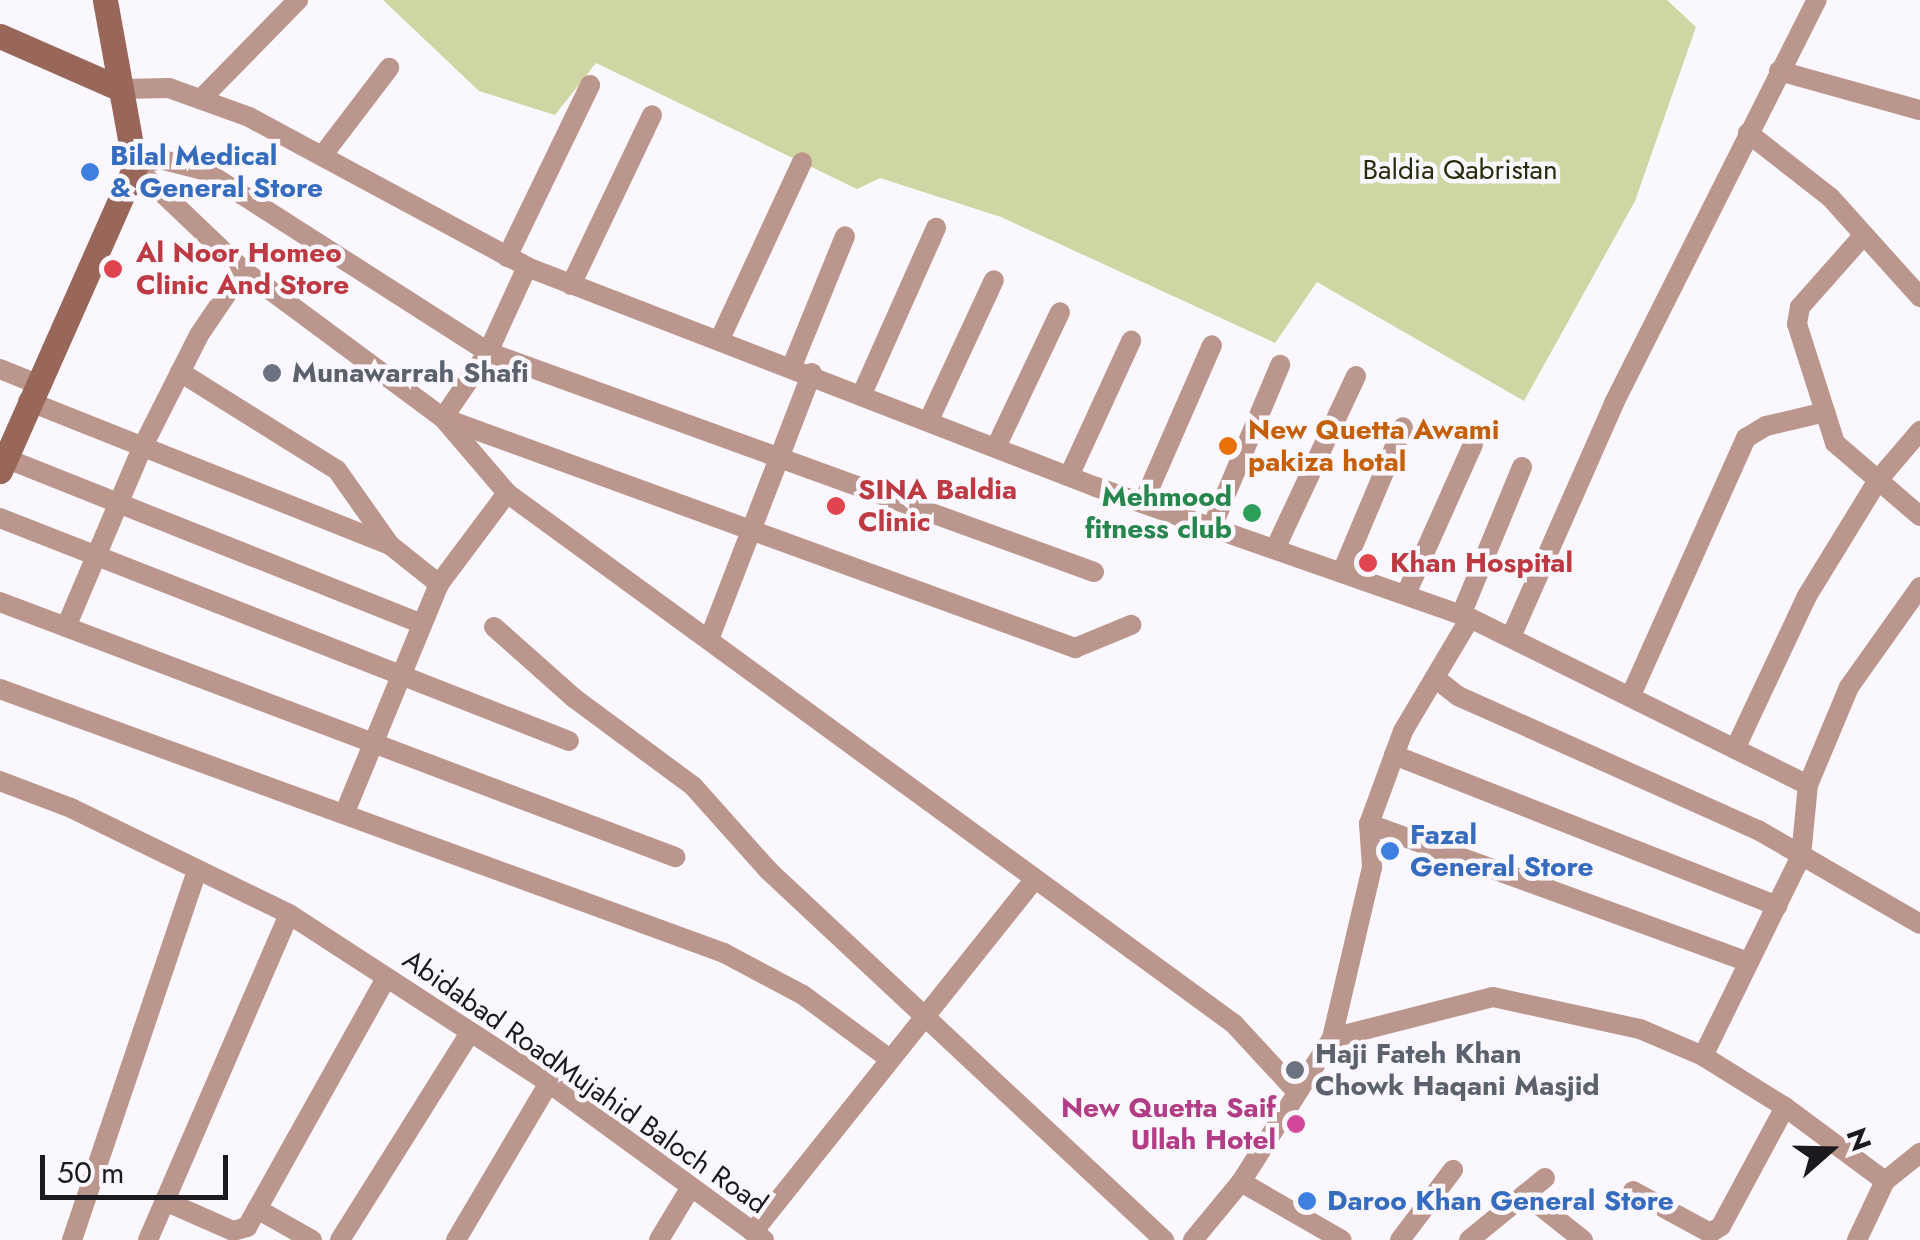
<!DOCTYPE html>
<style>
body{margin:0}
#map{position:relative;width:1920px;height:1240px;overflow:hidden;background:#fbf7ff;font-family:Jost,sans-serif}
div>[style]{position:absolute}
.green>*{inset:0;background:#cfd6a3}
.minor>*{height:20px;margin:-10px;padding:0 10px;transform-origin:10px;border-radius:10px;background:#bb968d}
.secondary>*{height:25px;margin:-12.5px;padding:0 12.5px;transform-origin:12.5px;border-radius:12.5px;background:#99665a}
.dots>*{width:28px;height:28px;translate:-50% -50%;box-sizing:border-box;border:5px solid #fbf7ff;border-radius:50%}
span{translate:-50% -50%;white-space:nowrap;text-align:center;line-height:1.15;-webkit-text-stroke:9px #fbf7ff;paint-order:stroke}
.shop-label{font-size:28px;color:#366cbe;font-weight:700}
.left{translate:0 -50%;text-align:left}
.park-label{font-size:28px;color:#292c0a}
.health-label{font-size:28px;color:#be3a42;font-weight:700}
.worship-label{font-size:28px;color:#5b616d;font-weight:700}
.food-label{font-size:28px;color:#c56008;font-weight:700}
.leisure-label{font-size:28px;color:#27864d;font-weight:700}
.right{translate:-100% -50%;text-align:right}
.street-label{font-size:28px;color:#1c1a1e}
.hotel-label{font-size:28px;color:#b23c85;font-weight:700}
.north{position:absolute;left:1780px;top:1100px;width:100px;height:100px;-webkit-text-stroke:8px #fbf7ff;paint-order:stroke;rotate:70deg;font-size:28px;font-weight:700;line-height:40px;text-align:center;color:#1c1a1e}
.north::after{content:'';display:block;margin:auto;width:35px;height:45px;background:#1c1a1e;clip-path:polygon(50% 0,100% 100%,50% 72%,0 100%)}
.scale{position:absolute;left:40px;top:1155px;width:188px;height:45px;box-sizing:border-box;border:5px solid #1c1a1e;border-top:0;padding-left:12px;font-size:30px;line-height:35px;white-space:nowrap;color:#1c1a1e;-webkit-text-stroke:8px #fbf7ff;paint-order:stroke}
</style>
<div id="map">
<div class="green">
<div style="clip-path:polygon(383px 0,1667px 0,1696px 27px,1635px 201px,1524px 401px,1317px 282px,1275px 343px,1001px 217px,880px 178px,857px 189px,596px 63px,555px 115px,479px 91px)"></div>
</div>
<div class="minor">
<div style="left:1779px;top:71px;width:146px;rotate:15.5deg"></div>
<div style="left:121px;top:89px;width:48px;rotate:-1.2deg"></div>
<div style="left:169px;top:88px;width:85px;rotate:19.9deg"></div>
<div style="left:249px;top:117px;width:316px;rotate:28.3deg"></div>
<div style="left:527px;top:267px;width:610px;rotate:21.14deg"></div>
<div style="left:1096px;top:487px;width:396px;rotate:19.3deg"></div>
<div style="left:1470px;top:618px;width:377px;rotate:26.3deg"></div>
<div style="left:201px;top:99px;width:139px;rotate:-45.6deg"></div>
<div style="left:1748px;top:133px;width:104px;rotate:38deg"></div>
<div style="left:1830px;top:197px;width:135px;rotate:48deg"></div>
<div style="left:322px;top:156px;width:111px;rotate:-52.7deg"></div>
<div style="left:1863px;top:236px;width:95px;rotate:131.6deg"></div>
<div style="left:1800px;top:307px;width:17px;rotate:100deg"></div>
<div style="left:1797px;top:324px;width:125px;rotate:72.3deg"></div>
<div style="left:1835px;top:443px;width:112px;rotate:40.7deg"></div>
<div style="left:507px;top:257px;width:191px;rotate:-64.2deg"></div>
<div style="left:527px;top:267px;width:94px;rotate:114.6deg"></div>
<div style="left:488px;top:352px;width:80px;rotate:124.3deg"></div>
<div style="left:443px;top:418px;width:673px;rotate:20deg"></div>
<div style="left:1075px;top:648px;width:61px;rotate:-22.3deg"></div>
<div style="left:571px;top:285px;width:188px;rotate:-64.5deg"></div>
<div style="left:719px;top:341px;width:197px;rotate:-65.1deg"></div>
<div style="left:792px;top:366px;width:140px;rotate:-67.8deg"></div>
<div style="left:0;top:369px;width:38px;rotate:22deg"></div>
<div style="left:180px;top:372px;width:185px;rotate:32deg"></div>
<div style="left:337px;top:470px;width:92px;rotate:54.8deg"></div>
<div style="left:390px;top:545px;width:63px;rotate:38.5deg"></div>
<div style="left:862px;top:394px;width:182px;rotate:-66deg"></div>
<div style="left:28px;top:401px;width:390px;rotate:21.7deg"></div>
<div style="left:929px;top:420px;width:154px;rotate:-65.1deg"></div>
<div style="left:996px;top:447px;width:149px;rotate:-64.6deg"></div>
<div style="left:5px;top:458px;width:449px;rotate:21.7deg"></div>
<div style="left:1069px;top:476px;width:149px;rotate:-65.3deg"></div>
<div style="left:1143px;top:503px;width:172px;rotate:-66.4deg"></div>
<div style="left:0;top:518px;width:611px;rotate:21.4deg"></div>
<div style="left:1212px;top:527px;width:176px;rotate:-67.2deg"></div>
<div style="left:1275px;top:549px;width:191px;rotate:-64.9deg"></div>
<div style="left:1094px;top:572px;width:645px;rotate:-160.05deg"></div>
<div style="left:488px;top:352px;width:338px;rotate:-147.4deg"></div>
<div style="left:203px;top:170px;width:45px;rotate:-166deg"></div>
<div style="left:159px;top:159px;width:25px;rotate:162deg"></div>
<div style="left:135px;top:167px;width:149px;rotate:43.6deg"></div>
<div style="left:243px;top:270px;width:249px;rotate:36.5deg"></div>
<div style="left:443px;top:418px;width:99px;rotate:49.5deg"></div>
<div style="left:507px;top:493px;width:900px;rotate:36.14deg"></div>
<div style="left:1234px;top:1024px;width:93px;rotate:47.2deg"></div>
<div style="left:1342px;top:572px;width:157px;rotate:-67.2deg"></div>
<div style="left:1406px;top:594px;width:164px;rotate:-65.9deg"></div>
<div style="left:0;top:602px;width:722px;rotate:20.7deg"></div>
<div style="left:1461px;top:615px;width:160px;rotate:-67.6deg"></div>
<div style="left:66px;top:627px;width:197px;rotate:-67deg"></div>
<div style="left:143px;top:446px;width:124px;rotate:-63.2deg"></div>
<div style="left:199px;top:335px;width:78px;rotate:-55.9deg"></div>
<div style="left:494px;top:627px;width:107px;rotate:41.6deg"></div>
<div style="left:574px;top:698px;width:148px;rotate:36.5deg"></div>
<div style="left:693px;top:786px;width:114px;rotate:48.2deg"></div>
<div style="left:769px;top:871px;width:541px;rotate:43.05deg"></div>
<div style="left:710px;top:637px;width:283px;rotate:-68.9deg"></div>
<div style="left:1511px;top:637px;width:256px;rotate:-66.2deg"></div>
<div style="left:1614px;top:403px;width:451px;rotate:-63.3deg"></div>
<div style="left:1435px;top:678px;width:29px;rotate:38deg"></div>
<div style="left:1458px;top:696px;width:329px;rotate:24.1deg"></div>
<div style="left:1758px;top:830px;width:187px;rotate:30.1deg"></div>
<div style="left:0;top:689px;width:771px;rotate:20.03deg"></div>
<div style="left:724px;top:953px;width:89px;rotate:28deg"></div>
<div style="left:803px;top:995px;width:106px;rotate:36.5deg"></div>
<div style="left:1631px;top:695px;width:282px;rotate:-65.9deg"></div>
<div style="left:1746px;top:438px;width:23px;rotate:-31deg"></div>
<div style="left:1766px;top:426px;width:61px;rotate:-13.3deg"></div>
<div style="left:1735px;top:749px;width:169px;rotate:-64.8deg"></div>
<div style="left:1807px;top:596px;width:136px;rotate:-58.5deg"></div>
<div style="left:1878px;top:480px;width:65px;rotate:-49.4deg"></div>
<div style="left:1394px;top:755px;width:412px;rotate:21.5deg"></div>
<div style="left:0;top:781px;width:76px;rotate:20.8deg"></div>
<div style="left:71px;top:808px;width:242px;rotate:25.9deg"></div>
<div style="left:289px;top:914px;width:310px;rotate:33deg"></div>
<div style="left:549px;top:1083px;width:266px;rotate:36.1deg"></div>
<div style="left:345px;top:812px;width:247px;rotate:-67.6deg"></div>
<div style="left:439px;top:584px;width:114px;rotate:-53.2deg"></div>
<div style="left:1369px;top:824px;width:404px;rotate:20deg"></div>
<div style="left:1332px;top:1038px;width:166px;rotate:-14.3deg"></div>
<div style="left:1493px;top:997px;width:150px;rotate:12.3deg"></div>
<div style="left:1640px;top:1029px;width:69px;rotate:23.2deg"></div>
<div style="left:1703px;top:1056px;width:97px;rotate:31.9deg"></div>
<div style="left:1785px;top:1107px;width:124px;rotate:36.5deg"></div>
<div style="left:1703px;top:1056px;width:223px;rotate:-63.9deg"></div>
<div style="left:1801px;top:856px;width:71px;rotate:-84.4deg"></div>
<div style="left:1808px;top:785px;width:106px;rotate:-67.3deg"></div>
<div style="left:1849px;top:687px;width:123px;rotate:-54.6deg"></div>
<div style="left:1241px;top:1182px;width:116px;rotate:29.9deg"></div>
<div style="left:1633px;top:1191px;width:88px;rotate:28.6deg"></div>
<div style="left:1710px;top:1233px;width:13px;rotate:-32deg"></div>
<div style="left:1721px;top:1226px;width:135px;rotate:-61.7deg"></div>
<div style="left:1525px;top:1194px;width:74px;rotate:38.4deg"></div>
<div style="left:165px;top:1201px;width:74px;rotate:23.8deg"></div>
<div style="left:233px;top:1231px;width:15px;rotate:-16deg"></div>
<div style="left:247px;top:1227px;width:285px;rotate:-60.8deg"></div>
<div style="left:257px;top:1209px;width:63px;rotate:29.4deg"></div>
<div style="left:753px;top:1232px;width:450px;rotate:-51.4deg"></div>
<div style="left:72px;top:1240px;width:391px;rotate:-71.3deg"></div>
<div style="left:148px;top:1240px;width:355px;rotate:-66.6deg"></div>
<div style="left:340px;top:1240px;width:244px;rotate:-57.9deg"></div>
<div style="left:456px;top:1240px;width:182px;rotate:-59.4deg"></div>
<div style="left:659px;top:1240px;width:58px;rotate:-59deg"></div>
<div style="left:1193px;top:1240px;width:75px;rotate:-50.4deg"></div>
<div style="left:1241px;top:1182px;width:170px;rotate:-57.7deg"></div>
<div style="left:1332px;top:1038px;width:176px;rotate:-76.8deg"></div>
<div style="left:1372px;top:867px;width:43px;rotate:-94deg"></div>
<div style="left:1369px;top:824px;width:99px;rotate:-69.9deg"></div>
<div style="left:1403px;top:731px;width:131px;rotate:-59.3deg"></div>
<div style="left:1400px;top:1240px;width:88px;rotate:-52.9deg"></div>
<div style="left:1469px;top:1240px;width:98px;rotate:-39.2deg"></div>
<div style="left:1857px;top:1240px;width:65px;rotate:-64.6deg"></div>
<div style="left:1885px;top:1181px;width:45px;rotate:-38.7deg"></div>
</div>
<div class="secondary">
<div style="left:0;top:36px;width:132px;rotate:23.7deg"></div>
<div style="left:0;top:471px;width:333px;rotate:-66.1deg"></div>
<div style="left:135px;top:167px;width:170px;rotate:-100.2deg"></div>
</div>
<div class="dots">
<div style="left:90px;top:172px;background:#3f7fe0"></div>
<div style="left:113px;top:269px;background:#e0444e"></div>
<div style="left:272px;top:373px;background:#6b7280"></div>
<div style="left:1228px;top:446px;background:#e8710a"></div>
<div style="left:836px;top:506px;background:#e0444e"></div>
<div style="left:1252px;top:513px;background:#2e9e5b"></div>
<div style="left:1368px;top:563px;background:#e0444e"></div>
<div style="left:1390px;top:851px;background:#3f7fe0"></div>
<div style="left:1295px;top:1070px;background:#6b7280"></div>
<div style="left:1296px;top:1124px;background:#d1479c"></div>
<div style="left:1307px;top:1201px;background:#3f7fe0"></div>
</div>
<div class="shop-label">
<span class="left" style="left:110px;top:172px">Bilal Medical<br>&amp; General Store</span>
<span class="left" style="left:1410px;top:851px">Fazal<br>General Store</span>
<span class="left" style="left:1327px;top:1201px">Daroo Khan General Store</span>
</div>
<div class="park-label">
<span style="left:1460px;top:170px">Baldia Qabristan</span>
</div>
<div class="health-label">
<span class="left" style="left:136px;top:269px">Al Noor Homeo<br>Clinic And Store</span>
<span class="left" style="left:858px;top:506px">SINA Baldia<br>Clinic</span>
<span class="left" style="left:1390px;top:563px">Khan Hospital</span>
</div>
<div class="worship-label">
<span class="left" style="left:292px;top:373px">Munawarrah Shafi</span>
<span class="left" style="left:1315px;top:1070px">Haji Fateh Khan<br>Chowk Haqani Masjid</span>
</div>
<div class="food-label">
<span class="left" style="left:1248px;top:446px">New Quetta Awami<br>pakiza hotal</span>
</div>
<div class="leisure-label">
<span class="right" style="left:1232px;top:513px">Mehmood<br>fitness club</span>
</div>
<div class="street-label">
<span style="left:585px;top:1082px;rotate:35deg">Abidabad RoadMujahid Baloch Road</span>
</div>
<div class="hotel-label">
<span class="right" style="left:1276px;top:1124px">New Quetta Saif<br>Ullah Hotel</span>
</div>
<div class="north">N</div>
<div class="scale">50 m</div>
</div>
